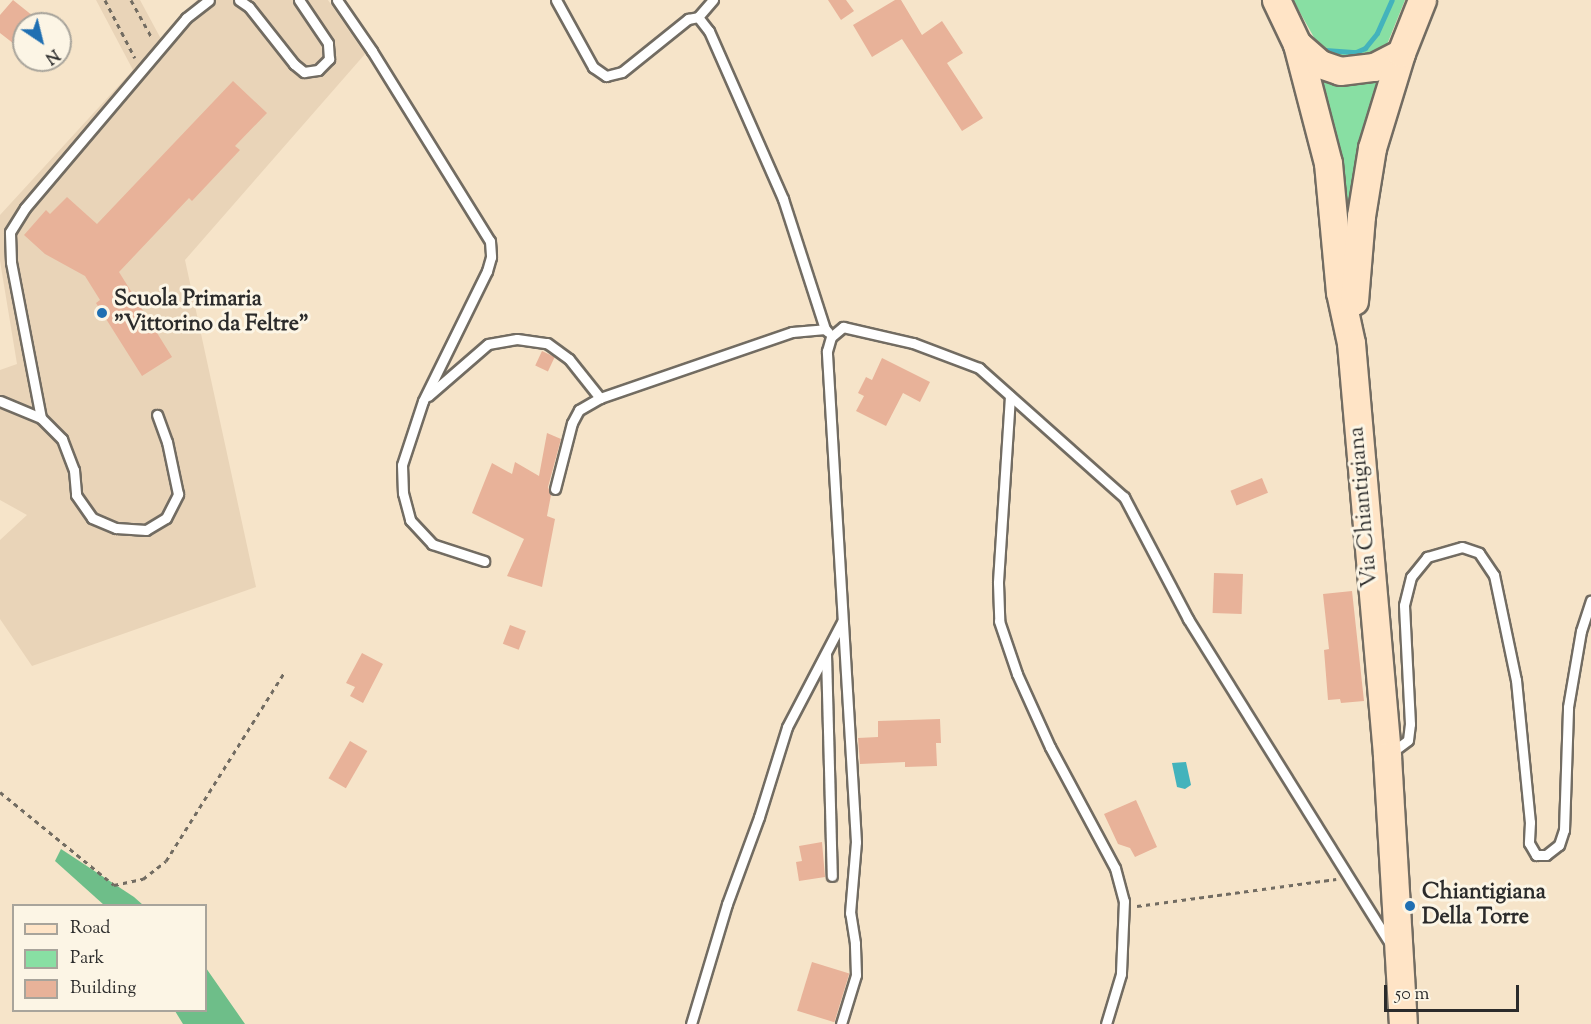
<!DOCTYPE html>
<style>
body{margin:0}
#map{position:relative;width:1591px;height:1024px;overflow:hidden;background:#f6e4c9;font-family:"Sorts Mill Goudy",serif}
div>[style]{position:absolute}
.built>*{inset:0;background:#e9d4b8}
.green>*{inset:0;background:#88dfa3}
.forest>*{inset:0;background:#6ebe89}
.water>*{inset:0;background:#43b3bc}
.stream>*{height:5px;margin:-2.5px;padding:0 2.5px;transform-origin:2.5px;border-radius:2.5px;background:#43b3bc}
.building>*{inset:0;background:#e8b299;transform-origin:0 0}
.path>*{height:3px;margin-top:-1.5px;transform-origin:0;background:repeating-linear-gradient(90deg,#726c62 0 4.5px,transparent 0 9px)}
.roads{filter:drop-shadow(2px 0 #726c62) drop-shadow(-2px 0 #726c62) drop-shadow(0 2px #726c62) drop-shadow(0 -2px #726c62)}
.lane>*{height:9px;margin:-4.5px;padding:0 4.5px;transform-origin:4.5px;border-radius:4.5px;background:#fff}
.secondary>*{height:27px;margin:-13.5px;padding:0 13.5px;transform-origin:13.5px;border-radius:13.5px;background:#ffe4c6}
.dots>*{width:16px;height:16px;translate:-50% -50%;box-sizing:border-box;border:3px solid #fcf5e5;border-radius:50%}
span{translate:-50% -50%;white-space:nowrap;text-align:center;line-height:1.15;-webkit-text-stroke:6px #fcf5e5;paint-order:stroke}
.poi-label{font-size:22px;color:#2b2b2b;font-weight:700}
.left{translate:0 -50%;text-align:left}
.street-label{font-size:22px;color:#2b2b2b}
.legend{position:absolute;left:12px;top:904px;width:195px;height:108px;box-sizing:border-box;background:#fcf5e5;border:2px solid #a8a49b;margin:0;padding:8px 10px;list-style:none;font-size:18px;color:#2b2b2b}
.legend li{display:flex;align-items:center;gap:12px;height:30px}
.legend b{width:30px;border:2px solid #a8a49b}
.north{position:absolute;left:12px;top:12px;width:60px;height:60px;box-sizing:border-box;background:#fcf5e5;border:2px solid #a8a49b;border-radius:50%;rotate:145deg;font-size:16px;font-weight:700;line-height:24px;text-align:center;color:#2b2b2b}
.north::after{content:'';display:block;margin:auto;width:21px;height:27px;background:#1f6fb2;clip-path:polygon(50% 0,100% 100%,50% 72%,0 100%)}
.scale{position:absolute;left:1384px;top:985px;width:135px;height:27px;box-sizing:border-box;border:3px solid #2b2b2b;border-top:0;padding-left:8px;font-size:18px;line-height:21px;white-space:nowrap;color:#2b2b2b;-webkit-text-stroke:4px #fcf5e5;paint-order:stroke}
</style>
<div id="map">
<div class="built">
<div style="clip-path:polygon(96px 0,140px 0,161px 39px,197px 0,328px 0,365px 54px,185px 260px,256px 587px,32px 666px,0 619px,0 540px,27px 515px,0 500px,0 370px,17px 364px,0 261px,0 215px,133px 70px)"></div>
</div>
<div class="green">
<div style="clip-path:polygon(1293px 0,1405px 0,1386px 47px,1371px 54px,1338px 58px,1321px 50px)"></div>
<div style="clip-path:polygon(1384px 71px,1347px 226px,1319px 78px)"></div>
</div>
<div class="forest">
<div style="clip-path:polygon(61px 849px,134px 897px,143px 905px,104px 905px,55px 861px)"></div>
<div style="clip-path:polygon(206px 968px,245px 1024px,183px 1024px,175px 1011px,206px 1010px)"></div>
</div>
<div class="water">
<div style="clip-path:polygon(1186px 762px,1191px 785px,1185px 789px,1177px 787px,1172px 763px)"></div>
</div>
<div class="stream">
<div style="left:1325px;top:50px;width:31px;rotate:4deg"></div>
<div style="left:1356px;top:52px;width:10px;rotate:-24deg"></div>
<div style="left:1365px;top:48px;width:19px;rotate:-51deg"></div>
<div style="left:1377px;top:33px;width:36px;rotate:-66deg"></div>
</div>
<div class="building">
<div style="clip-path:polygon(13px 0,43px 24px,24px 24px,24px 39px,18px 47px,0 33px,0 15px)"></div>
<div style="clip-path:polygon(828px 0,846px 0,854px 11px,841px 20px)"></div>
<div style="clip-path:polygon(895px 0,901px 0,922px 35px,942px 21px,963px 53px,947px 63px,983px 118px,962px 131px,902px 39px,872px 57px,853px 25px)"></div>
<div style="clip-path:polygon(233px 81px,267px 113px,235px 146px,240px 150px,192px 201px,189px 198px,119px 272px,172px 357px,142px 376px,96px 303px,100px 300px,85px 276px,45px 254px,24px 235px,46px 210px,50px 214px,67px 197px,97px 224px)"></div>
<div style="left:542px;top:351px;width:14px;height:16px;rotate:25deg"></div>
<div style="clip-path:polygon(882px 358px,930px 382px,920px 402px,903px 393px,886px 426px,856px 411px,864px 396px,858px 393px,866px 377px,872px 380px)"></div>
<div style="clip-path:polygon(547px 433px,561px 439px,548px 487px,551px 495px,547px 516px,555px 519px,542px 587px,507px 576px,524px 539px,472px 513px,492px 463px,512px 474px,515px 462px,539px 476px)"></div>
<div style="left:1262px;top:478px;width:16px;height:34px;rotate:68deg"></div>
<div style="left:1214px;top:573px;width:29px;height:40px;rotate:2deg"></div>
<div style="clip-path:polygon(1352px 591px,1364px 701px,1341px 703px,1340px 699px,1328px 700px,1324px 650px,1329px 649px,1323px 594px)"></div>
<div style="left:510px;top:625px;width:17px;height:20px;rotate:21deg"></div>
<div style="clip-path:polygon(362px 653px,383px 664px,363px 703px,350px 696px,355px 687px,346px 683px)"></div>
<div style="clip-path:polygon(940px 719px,941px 743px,936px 743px,937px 766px,905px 767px,905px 762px,860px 764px,858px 738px,878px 737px,878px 721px)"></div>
<div style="left:350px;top:741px;width:20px;height:43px;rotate:30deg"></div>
<div style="clip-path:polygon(1136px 800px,1157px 847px,1135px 857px,1130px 848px,1118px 844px,1104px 814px)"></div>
<div style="clip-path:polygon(822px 842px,825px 877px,799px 881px,796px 862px,802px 861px,799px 846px)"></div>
<div style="left:812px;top:962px;width:39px;height:51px;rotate:17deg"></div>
</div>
<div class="path">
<div style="left:105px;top:0;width:65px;rotate:62.7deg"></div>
<div style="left:131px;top:0;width:43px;rotate:61.1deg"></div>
<div style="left:0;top:792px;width:147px;rotate:39.2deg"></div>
<div style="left:114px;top:885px;width:30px;rotate:-12deg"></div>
<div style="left:143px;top:879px;width:29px;rotate:-38deg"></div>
<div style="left:166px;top:861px;width:224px;rotate:-57.9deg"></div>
<div style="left:1137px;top:906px;width:201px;rotate:-7.7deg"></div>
</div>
<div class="roads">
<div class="lane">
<div style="left:239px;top:0;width:12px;rotate:35deg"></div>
<div style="left:249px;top:7px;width:73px;rotate:51.7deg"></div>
<div style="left:294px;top:64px;width:13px;rotate:39deg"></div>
<div style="left:304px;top:72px;width:14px;rotate:-8deg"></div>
<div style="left:318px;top:70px;width:16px;rotate:-45deg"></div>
<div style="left:329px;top:59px;width:16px;rotate:-94deg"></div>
<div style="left:328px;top:43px;width:52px;rotate:-124deg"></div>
<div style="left:337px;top:0;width:62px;rotate:55.5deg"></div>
<div style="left:372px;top:51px;width:224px;rotate:58.2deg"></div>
<div style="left:490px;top:241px;width:16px;rotate:86deg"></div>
<div style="left:491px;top:257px;width:15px;rotate:106deg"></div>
<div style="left:487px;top:271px;width:145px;rotate:116.2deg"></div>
<div style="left:423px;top:401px;width:67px;rotate:108.2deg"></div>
<div style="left:402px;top:465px;width:28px;rotate:88deg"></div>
<div style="left:403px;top:493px;width:28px;rotate:75deg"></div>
<div style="left:410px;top:520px;width:33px;rotate:47deg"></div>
<div style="left:432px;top:544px;width:55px;rotate:18.1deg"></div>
<div style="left:556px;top:0;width:77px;rotate:61.1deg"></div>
<div style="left:593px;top:67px;width:16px;rotate:35deg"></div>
<div style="left:606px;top:76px;width:16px;rotate:-14deg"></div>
<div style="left:622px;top:72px;width:85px;rotate:-38.8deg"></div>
<div style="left:688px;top:19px;width:10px;rotate:-11deg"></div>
<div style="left:698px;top:17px;width:18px;rotate:52deg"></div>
<div style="left:709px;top:31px;width:184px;rotate:66.2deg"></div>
<div style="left:783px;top:199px;width:137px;rotate:72.1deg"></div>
<div style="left:698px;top:17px;width:23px;rotate:-49deg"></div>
<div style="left:428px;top:396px;width:79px;rotate:-40.9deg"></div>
<div style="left:488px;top:344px;width:29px;rotate:-10deg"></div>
<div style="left:517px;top:339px;width:30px;rotate:8deg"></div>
<div style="left:547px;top:343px;width:27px;rotate:36deg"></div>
<div style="left:569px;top:359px;width:50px;rotate:51.5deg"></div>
<div style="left:1010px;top:396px;width:187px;rotate:93.7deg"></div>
<div style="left:998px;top:583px;width:38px;rotate:88deg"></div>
<div style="left:999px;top:621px;width:56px;rotate:71.2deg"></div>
<div style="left:1017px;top:674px;width:80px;rotate:65.7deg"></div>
<div style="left:1050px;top:747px;width:137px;rotate:61.8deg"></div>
<div style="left:1115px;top:868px;width:34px;rotate:75deg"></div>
<div style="left:1124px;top:901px;width:73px;rotate:92.4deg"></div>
<div style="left:1121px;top:974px;width:52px;rotate:106.7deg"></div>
<div style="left:0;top:401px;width:44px;rotate:22.5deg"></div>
<div style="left:41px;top:418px;width:30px;rotate:45deg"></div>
<div style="left:62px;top:439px;width:33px;rotate:69deg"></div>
<div style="left:74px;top:470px;width:25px;rotate:85deg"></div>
<div style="left:76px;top:495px;width:28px;rotate:55deg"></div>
<div style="left:92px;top:518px;width:26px;rotate:23deg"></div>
<div style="left:116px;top:528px;width:30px;rotate:4deg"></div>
<div style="left:146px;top:530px;width:23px;rotate:-31deg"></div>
<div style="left:166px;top:518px;width:27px;rotate:-63deg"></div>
<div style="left:178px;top:494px;width:53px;rotate:-101.9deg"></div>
<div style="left:167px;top:442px;width:29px;rotate:-110deg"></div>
<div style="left:41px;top:418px;width:159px;rotate:-100.9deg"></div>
<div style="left:11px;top:262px;width:30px;rotate:-92deg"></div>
<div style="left:10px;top:232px;width:28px;rotate:-58deg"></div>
<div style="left:25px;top:208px;width:249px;rotate:-49.7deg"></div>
<div style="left:186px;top:18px;width:29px;rotate:-38deg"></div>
<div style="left:555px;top:489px;width:68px;rotate:-75.6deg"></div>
<div style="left:572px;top:423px;width:15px;rotate:-62deg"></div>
<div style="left:579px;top:410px;width:24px;rotate:-30deg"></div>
<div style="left:600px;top:398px;width:203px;rotate:-19deg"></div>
<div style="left:792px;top:332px;width:33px;rotate:-5deg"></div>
<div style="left:825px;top:329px;width:4px;rotate:45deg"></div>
<div style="left:826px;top:654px;width:222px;rotate:88.5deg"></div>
<div style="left:1391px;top:753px;width:21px;rotate:-37deg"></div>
<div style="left:1408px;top:740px;width:16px;rotate:-83deg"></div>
<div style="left:1410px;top:724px;width:119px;rotate:-92.9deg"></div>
<div style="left:1404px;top:605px;width:29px;rotate:-76deg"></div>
<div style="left:1411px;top:577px;width:26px;rotate:-51deg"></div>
<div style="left:1427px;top:557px;width:36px;rotate:-16deg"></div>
<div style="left:1462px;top:547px;width:18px;rotate:19deg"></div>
<div style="left:1479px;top:553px;width:27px;rotate:56deg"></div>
<div style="left:1494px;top:575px;width:107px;rotate:78.2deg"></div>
<div style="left:1516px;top:680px;width:143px;rotate:84.4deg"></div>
<div style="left:1530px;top:822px;width:21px;rotate:93deg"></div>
<div style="left:1529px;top:843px;width:14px;rotate:60deg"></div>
<div style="left:1536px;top:855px;width:10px"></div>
<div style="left:1546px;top:855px;width:16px;rotate:-38deg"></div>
<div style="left:1559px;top:845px;width:16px;rotate:-72deg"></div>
<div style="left:1564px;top:830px;width:123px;rotate:-88.1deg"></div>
<div style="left:1568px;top:707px;width:77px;rotate:-80.3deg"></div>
<div style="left:1581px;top:631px;width:32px;rotate:-72deg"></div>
<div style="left:691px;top:1024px;width:125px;rotate:-73.3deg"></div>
<div style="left:727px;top:904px;width:93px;rotate:-69.8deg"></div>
<div style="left:759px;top:817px;width:94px;rotate:-72.7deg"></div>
<div style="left:787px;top:727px;width:119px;rotate:-62.4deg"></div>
<div style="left:841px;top:1024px;width:51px;rotate:-73deg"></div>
<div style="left:856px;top:975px;width:32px;rotate:-92deg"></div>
<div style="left:855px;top:943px;width:30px;rotate:-99deg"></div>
<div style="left:850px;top:913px;width:71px;rotate:-85.2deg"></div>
<div style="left:856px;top:842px;width:492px;rotate:-93.4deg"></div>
<div style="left:827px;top:351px;width:15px;rotate:-74deg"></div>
<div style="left:831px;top:337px;width:16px;rotate:-40deg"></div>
<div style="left:843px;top:327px;width:72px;rotate:12.9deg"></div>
<div style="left:913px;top:343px;width:71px;rotate:20.7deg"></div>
<div style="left:979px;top:368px;width:194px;rotate:41.7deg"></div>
<div style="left:1124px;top:497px;width:138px;rotate:62.3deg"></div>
<div style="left:1188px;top:619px;width:382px;rotate:58.1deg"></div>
</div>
<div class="secondary">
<div style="left:1276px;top:0;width:49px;rotate:64.5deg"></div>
<div style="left:1297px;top:44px;width:123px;rotate:75.4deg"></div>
<div style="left:1328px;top:163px;width:130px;rotate:84.7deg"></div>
<div style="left:1340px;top:292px;width:52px;rotate:77.8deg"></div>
<div style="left:1351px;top:343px;width:415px;rotate:85deg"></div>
<div style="left:1387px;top:756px;width:268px;rotate:86.6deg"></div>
<div style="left:1297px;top:44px;width:30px;rotate:41deg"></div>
<div style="left:1320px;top:64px;width:21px;rotate:19deg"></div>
<div style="left:1340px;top:71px;width:34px;rotate:-7deg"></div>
<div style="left:1374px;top:67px;width:30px;rotate:-27deg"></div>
<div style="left:1354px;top:301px;width:85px;rotate:-85.3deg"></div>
<div style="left:1361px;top:216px;width:69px;rotate:-80.8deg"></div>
<div style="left:1372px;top:148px;width:99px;rotate:-73deg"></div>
<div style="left:1401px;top:53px;width:57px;rotate:-68.4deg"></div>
</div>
</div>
<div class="dots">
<div style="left:102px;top:313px;background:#1f6fb2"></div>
<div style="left:1410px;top:906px;background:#1f6fb2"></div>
</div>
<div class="poi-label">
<span class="left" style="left:114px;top:313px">Scuola Primaria<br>"Vittorino da Feltre"</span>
<span class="left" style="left:1422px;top:906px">Chiantigiana<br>Della Torre</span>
</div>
<div class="street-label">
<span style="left:1365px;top:507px;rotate:-95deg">Via Chiantigiana</span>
</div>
<ul class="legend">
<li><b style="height:8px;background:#ffe4c6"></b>Road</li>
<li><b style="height:16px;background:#88dfa3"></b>Park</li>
<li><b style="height:16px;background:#e8b299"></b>Building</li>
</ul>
<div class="north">N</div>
<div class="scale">50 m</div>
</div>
